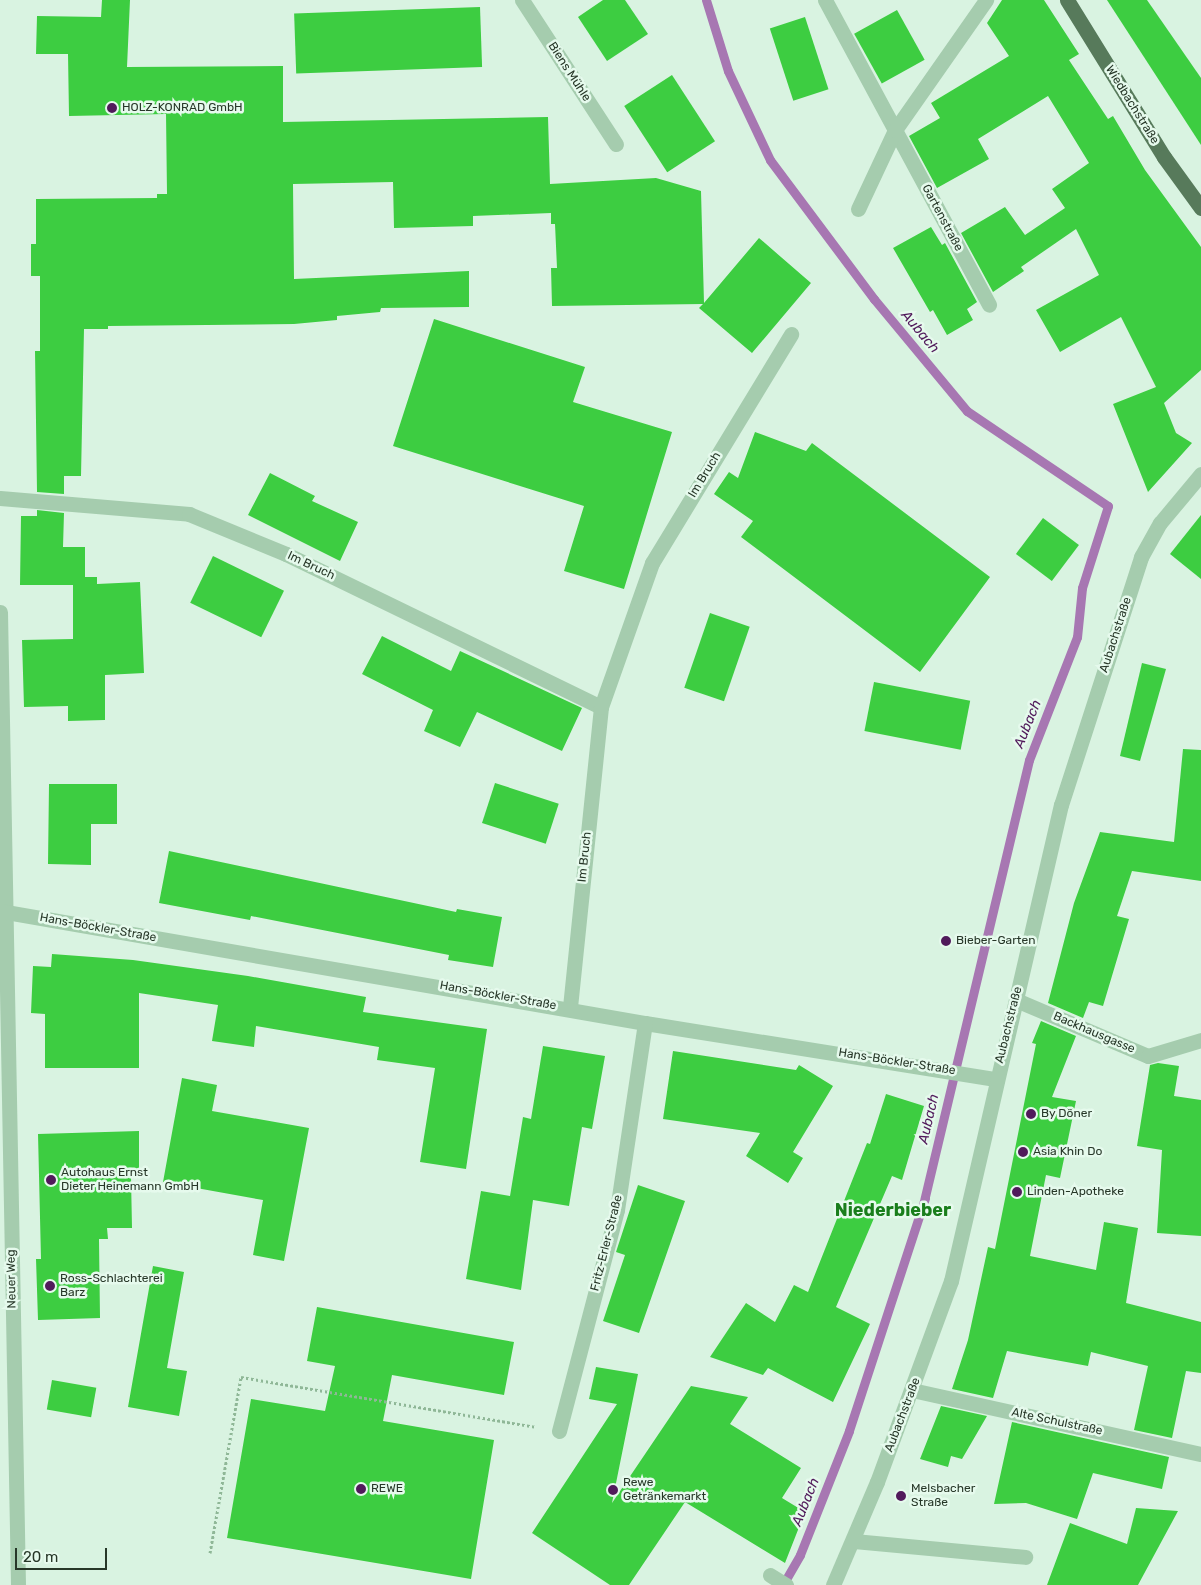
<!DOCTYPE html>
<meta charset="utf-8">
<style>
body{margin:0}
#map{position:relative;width:1201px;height:1585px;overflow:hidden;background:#d9f3e1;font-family:Rubik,sans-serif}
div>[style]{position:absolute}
.stream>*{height:9px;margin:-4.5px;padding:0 4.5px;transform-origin:4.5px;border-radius:4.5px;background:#a777b2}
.building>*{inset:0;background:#3dcd41;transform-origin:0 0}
.path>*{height:3px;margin-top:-1.5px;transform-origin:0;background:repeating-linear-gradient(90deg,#8fb797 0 2.5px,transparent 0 5px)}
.minor>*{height:15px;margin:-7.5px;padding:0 7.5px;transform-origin:7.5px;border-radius:7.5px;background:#a5ccae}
.major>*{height:15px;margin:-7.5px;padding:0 7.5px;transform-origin:7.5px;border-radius:7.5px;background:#577a5b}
.dots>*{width:14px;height:14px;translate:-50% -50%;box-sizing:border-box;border:2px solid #e6faed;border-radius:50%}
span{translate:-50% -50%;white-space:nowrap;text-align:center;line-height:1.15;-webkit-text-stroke:5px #e6faed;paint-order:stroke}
.street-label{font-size:12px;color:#273728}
.poi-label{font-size:12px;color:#273728}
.left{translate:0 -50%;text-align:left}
.water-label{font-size:14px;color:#511a5b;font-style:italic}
.district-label{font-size:18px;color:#1a7e1c;font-weight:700}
.scale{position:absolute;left:15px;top:1548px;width:92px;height:22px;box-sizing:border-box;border:2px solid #273728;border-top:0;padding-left:6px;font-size:15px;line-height:18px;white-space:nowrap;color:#273728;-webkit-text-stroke:4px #e6faed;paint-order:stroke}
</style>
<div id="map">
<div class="stream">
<div style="left:706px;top:0;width:74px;rotate:72.8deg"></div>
<div style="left:728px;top:71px;width:98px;rotate:64.7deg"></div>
<div style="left:770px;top:160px;width:174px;rotate:53.2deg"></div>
<div style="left:874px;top:299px;width:146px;rotate:50.3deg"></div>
<div style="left:967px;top:411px;width:170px;rotate:34deg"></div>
<div style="left:1108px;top:506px;width:86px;rotate:107.6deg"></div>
<div style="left:1082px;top:588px;width:49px;rotate:95.8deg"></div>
<div style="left:1077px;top:637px;width:132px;rotate:111.3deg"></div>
<div style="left:1029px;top:760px;width:450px;rotate:103.4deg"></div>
<div style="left:925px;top:1198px;width:245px;rotate:108.1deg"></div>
<div style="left:849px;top:1431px;width:133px;rotate:111.6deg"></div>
<div style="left:800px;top:1555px;width:34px;rotate:120deg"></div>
</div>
<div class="building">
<div style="clip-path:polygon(102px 0,130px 0,127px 67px,283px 66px,283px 122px,548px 117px,550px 184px,656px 178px,701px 191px,704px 303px,759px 238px,811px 283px,752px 353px,699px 308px,703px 304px,552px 306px,551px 268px,557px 268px,555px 224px,551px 224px,551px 213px,473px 216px,473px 226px,394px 228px,393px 182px,293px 184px,294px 279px,469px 271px,469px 307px,381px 308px,380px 312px,337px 316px,337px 320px,294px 324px,108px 326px,108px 329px,84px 329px,81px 476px,64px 476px,64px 494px,37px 492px,35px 351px,40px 351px,40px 276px,31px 276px,31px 244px,36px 244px,36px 199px,157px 198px,157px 194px,167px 194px,166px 114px,69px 116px,68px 54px,36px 54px,37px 16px,101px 17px)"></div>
<div style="clip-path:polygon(603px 0,625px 0,648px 34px,607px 61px,578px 17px)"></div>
<div style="clip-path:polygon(1002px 0,1044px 0,1079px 54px,1069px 60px,1108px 119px,1113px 116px,1145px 170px,1201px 247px,1201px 370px,1164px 403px,1176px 433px,1192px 443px,1148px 492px,1113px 404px,1156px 387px,1121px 317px,1060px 352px,1036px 310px,1099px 275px,1076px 229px,1021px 267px,1024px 271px,993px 292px,961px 233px,1005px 207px,1025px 235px,1065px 208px,1052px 189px,1089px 163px,1048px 96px,978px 139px,989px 159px,937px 188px,909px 136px,940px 118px,931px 103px,1009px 56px,987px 23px)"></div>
<div style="clip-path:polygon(1107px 0,1147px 0,1201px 78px,1201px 145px)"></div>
<div style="left:480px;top:7px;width:60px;height:186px;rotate:88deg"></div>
<div style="left:897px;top:10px;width:57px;height:49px;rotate:61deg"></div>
<div style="left:805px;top:17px;width:76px;height:37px;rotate:72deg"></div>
<div style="left:672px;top:75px;width:79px;height:57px;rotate:57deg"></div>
<div style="clip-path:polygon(931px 227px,942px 245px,945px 243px,977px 302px,967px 309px,973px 320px,947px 335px,933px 310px,930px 312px,893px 248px)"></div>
<div style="clip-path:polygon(434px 319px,585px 367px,573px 402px,672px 432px,624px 589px,564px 571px,584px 506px,393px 446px)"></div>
<div style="clip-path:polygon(755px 432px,806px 451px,812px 443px,990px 577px,920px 672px,741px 537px,753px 521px,714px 494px,729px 472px,738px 478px)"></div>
<div style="clip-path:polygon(270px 473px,315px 496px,312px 501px,358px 522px,340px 561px,248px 515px)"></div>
<div style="clip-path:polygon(37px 510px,64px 513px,63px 547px,85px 547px,85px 577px,97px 577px,97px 584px,140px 582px,144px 673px,105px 675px,105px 720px,68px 721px,68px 706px,24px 707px,22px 640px,73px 639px,73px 585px,20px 585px,21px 516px,37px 516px)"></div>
<div style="clip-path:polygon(1201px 515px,1201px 579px,1170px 554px)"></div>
<div style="left:1043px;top:518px;width:45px;height:45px;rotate:37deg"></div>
<div style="left:213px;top:556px;width:79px;height:52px;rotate:26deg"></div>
<div style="left:710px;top:613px;width:42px;height:79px;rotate:19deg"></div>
<div style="clip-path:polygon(382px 636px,451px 671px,460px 651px,582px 708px,562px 751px,477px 712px,460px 747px,424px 731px,433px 710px,362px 674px)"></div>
<div style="clip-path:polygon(1142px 663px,1166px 669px,1140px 761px,1120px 756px)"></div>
<div style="left:874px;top:682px;width:98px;height:50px;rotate:11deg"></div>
<div style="clip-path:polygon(1183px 749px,1201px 750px,1201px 881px,1132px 871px,1117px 916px,1129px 919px,1103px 1006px,1089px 1002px,1083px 1018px,1048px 1003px,1074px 903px,1100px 832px,1174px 842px)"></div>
<div style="left:495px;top:783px;width:67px;height:42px;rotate:18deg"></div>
<div style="clip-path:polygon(49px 784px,117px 784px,117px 824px,91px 824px,91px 865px,48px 864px)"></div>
<div style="clip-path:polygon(169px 851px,456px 912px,457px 909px,502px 917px,493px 967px,448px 960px,449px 955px,251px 916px,250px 920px,159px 903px)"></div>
<div style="clip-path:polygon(52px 954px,133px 960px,248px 976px,366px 997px,363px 1012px,487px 1029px,466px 1169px,420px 1162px,435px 1068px,377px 1060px,379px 1047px,256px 1026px,254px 1047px,212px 1041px,218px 1005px,139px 993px,139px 1068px,45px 1068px,45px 1014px,31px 1013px,33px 966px,51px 967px)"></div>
<div style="clip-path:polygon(1041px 1021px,1076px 1036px,1052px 1097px,1076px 1101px,1060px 1178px,1046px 1175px,1030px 1256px,1096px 1270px,1104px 1222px,1138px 1228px,1126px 1303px,1201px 1322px,1201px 1373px,1186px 1371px,1172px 1438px,1134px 1430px,1148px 1366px,1091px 1352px,1088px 1366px,1007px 1351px,993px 1398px,952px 1389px,968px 1340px,988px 1247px,995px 1249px,1036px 1044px,1032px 1043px)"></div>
<div style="clip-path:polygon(543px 1046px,605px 1056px,592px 1129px,582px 1127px,569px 1206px,533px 1200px,521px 1290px,466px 1279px,481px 1191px,510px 1196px,523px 1117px,531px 1119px)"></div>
<div style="clip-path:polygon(673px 1051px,796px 1070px,799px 1065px,833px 1086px,793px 1152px,803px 1158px,788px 1183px,746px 1156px,760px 1133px,663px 1119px)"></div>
<div style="clip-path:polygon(1158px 1063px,1179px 1066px,1174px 1096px,1201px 1100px,1201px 1236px,1157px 1233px,1162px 1150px,1137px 1146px,1150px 1065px)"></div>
<div style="clip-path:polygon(182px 1078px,217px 1085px,212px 1111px,309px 1128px,284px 1261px,253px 1255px,263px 1200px,163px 1182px)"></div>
<div style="clip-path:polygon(886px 1094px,924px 1106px,902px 1180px,892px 1176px,836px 1307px,870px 1324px,833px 1402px,768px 1368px,763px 1375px,710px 1357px,746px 1303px,775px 1322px,794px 1285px,808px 1292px,867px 1143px,870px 1144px)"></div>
<div style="clip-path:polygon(139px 1131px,139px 1178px,131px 1177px,132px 1228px,107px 1228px,108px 1239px,99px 1239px,100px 1318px,38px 1320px,36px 1259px,41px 1259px,38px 1134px)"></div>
<div style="clip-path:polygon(638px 1185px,685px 1201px,639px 1333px,603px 1321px,625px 1255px,616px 1252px)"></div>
<div style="clip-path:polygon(153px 1266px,184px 1272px,167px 1368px,187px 1371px,179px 1416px,128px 1407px)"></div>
<div style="clip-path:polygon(317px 1307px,514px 1342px,504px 1395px,392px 1375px,383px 1421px,494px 1440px,471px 1579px,227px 1538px,251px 1399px,325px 1411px,335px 1366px,307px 1361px)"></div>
<div style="clip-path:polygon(596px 1367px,638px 1374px,612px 1503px,691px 1386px,748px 1397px,730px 1424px,801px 1468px,782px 1498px,805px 1512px,785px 1563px,685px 1502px,629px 1585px,610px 1585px,532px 1533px,617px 1404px,589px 1399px)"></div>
<div style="left:52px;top:1380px;width:45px;height:30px;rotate:10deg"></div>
<div style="clip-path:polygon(941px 1406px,987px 1416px,962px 1459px,951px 1456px,948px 1467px,920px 1459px)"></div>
<div style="clip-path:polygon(1012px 1422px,1169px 1457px,1162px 1489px,1093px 1473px,1077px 1519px,1026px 1503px,994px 1504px)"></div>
<div style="clip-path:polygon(1136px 1508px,1178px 1511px,1138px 1585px,1047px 1585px,1070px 1523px,1127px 1544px)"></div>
</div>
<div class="path">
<div style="left:210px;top:1553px;width:179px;rotate:-80deg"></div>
<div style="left:241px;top:1377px;width:299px;rotate:9.6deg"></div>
</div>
<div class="minor">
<div style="left:522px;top:0;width:172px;rotate:56.9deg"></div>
<div style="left:825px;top:0;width:346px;rotate:61.7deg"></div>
<div style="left:858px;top:209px;width:87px;rotate:-64.9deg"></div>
<div style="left:895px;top:130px;width:159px;rotate:-55deg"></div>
<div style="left:0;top:498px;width:190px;rotate:4.8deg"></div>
<div style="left:189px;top:514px;width:105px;rotate:22.4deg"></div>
<div style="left:286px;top:554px;width:350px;rotate:25.9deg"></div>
<div style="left:601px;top:707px;width:303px;rotate:95.9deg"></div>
<div style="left:0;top:612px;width:973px;rotate:88.94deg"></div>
<div style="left:601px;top:707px;width:153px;rotate:-70.5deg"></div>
<div style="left:652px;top:563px;width:268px;rotate:-58.7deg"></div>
<div style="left:0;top:911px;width:655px;rotate:9.85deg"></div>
<div style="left:645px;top:1023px;width:355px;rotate:9.1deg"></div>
<div style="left:1016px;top:1000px;width:143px;rotate:23deg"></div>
<div style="left:1148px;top:1056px;width:55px;rotate:-16.8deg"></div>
<div style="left:912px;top:1390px;width:296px;rotate:12.5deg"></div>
<div style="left:559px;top:1431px;width:228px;rotate:-75.3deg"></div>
<div style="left:617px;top:1210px;width:189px;rotate:-81.5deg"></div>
<div style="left:854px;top:1541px;width:172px;rotate:5.3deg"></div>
<div style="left:770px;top:1575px;width:19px;rotate:32deg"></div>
<div style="left:833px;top:1585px;width:112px;rotate:-66.9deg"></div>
<div style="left:877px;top:1482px;width:214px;rotate:-69.8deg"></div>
<div style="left:951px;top:1281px;width:489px;rotate:-77deg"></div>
<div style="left:1061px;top:805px;width:261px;rotate:-72.1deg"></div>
<div style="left:1141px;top:557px;width:39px;rotate:-61deg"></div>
<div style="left:1160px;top:523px;width:64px;rotate:-50.1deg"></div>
</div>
<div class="major">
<div style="left:1067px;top:0;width:185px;rotate:58.3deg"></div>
<div style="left:1164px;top:157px;width:63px;rotate:54deg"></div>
</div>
<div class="dots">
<div style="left:112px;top:108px;background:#511a5b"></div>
<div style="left:946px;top:941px;background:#511a5b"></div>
<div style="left:1031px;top:1114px;background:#511a5b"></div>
<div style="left:1023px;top:1152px;background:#511a5b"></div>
<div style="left:51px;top:1180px;background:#511a5b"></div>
<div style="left:1017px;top:1192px;background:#511a5b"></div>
<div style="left:50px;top:1286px;background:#511a5b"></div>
<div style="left:361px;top:1489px;background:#511a5b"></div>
<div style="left:613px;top:1490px;background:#511a5b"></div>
<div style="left:901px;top:1496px;background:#511a5b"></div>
</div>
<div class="street-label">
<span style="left:569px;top:72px;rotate:57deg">Biens Mühle</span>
<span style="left:1132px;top:105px;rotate:58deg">Wiedbachstraße</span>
<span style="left:942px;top:218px;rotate:62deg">Gartenstraße</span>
<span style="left:705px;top:475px;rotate:-59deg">Im Bruch</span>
<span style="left:311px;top:566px;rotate:25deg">Im Bruch</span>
<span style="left:1116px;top:635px;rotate:-72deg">Aubachstraße</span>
<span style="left:585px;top:857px;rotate:-84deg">Im Bruch</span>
<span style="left:98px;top:928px;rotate:10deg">Hans-Böckler-Straße</span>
<span style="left:498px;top:996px;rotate:10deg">Hans-Böckler-Straße</span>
<span style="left:1009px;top:1025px;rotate:-76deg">Aubachstraße</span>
<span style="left:1094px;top:1033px;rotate:23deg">Backhausgasse</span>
<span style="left:897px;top:1062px;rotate:9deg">Hans-Böckler-Straße</span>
<span style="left:607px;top:1243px;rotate:-76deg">Fritz-Erler-Straße</span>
<span style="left:12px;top:1279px;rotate:-91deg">Neuer Weg</span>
<span style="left:903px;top:1415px;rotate:-69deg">Aubachstraße</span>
<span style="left:1057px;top:1422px;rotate:12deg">Alte Schulstraße</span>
</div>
<div class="poi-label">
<span class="left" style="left:122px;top:108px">HOLZ-KONRAD GmbH</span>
<span class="left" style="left:956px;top:941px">Bieber-Garten</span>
<span class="left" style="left:1041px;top:1114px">By Döner</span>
<span class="left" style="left:1033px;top:1152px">Asia Khin Do</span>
<span class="left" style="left:61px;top:1180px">Autohaus Ernst<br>Dieter Heinemann GmbH</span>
<span class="left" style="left:1027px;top:1192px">Linden-Apotheke</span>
<span class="left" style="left:60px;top:1286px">Ross-Schlachterei<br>Barz</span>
<span class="left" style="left:623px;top:1490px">Rewe<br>Getränkemarkt</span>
<span class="left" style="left:371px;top:1489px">REWE</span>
<span class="left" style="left:911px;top:1496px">Melsbacher<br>Straße</span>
</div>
<div class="water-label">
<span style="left:920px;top:332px;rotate:50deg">Aubach</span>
<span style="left:1028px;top:724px;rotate:-68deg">Aubach</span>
<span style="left:929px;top:1119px;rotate:-77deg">Aubach</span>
<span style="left:806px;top:1502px;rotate:-68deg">Aubach</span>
</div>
<div class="district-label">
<span style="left:893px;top:1210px">Niederbieber</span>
</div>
<div class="scale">20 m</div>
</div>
